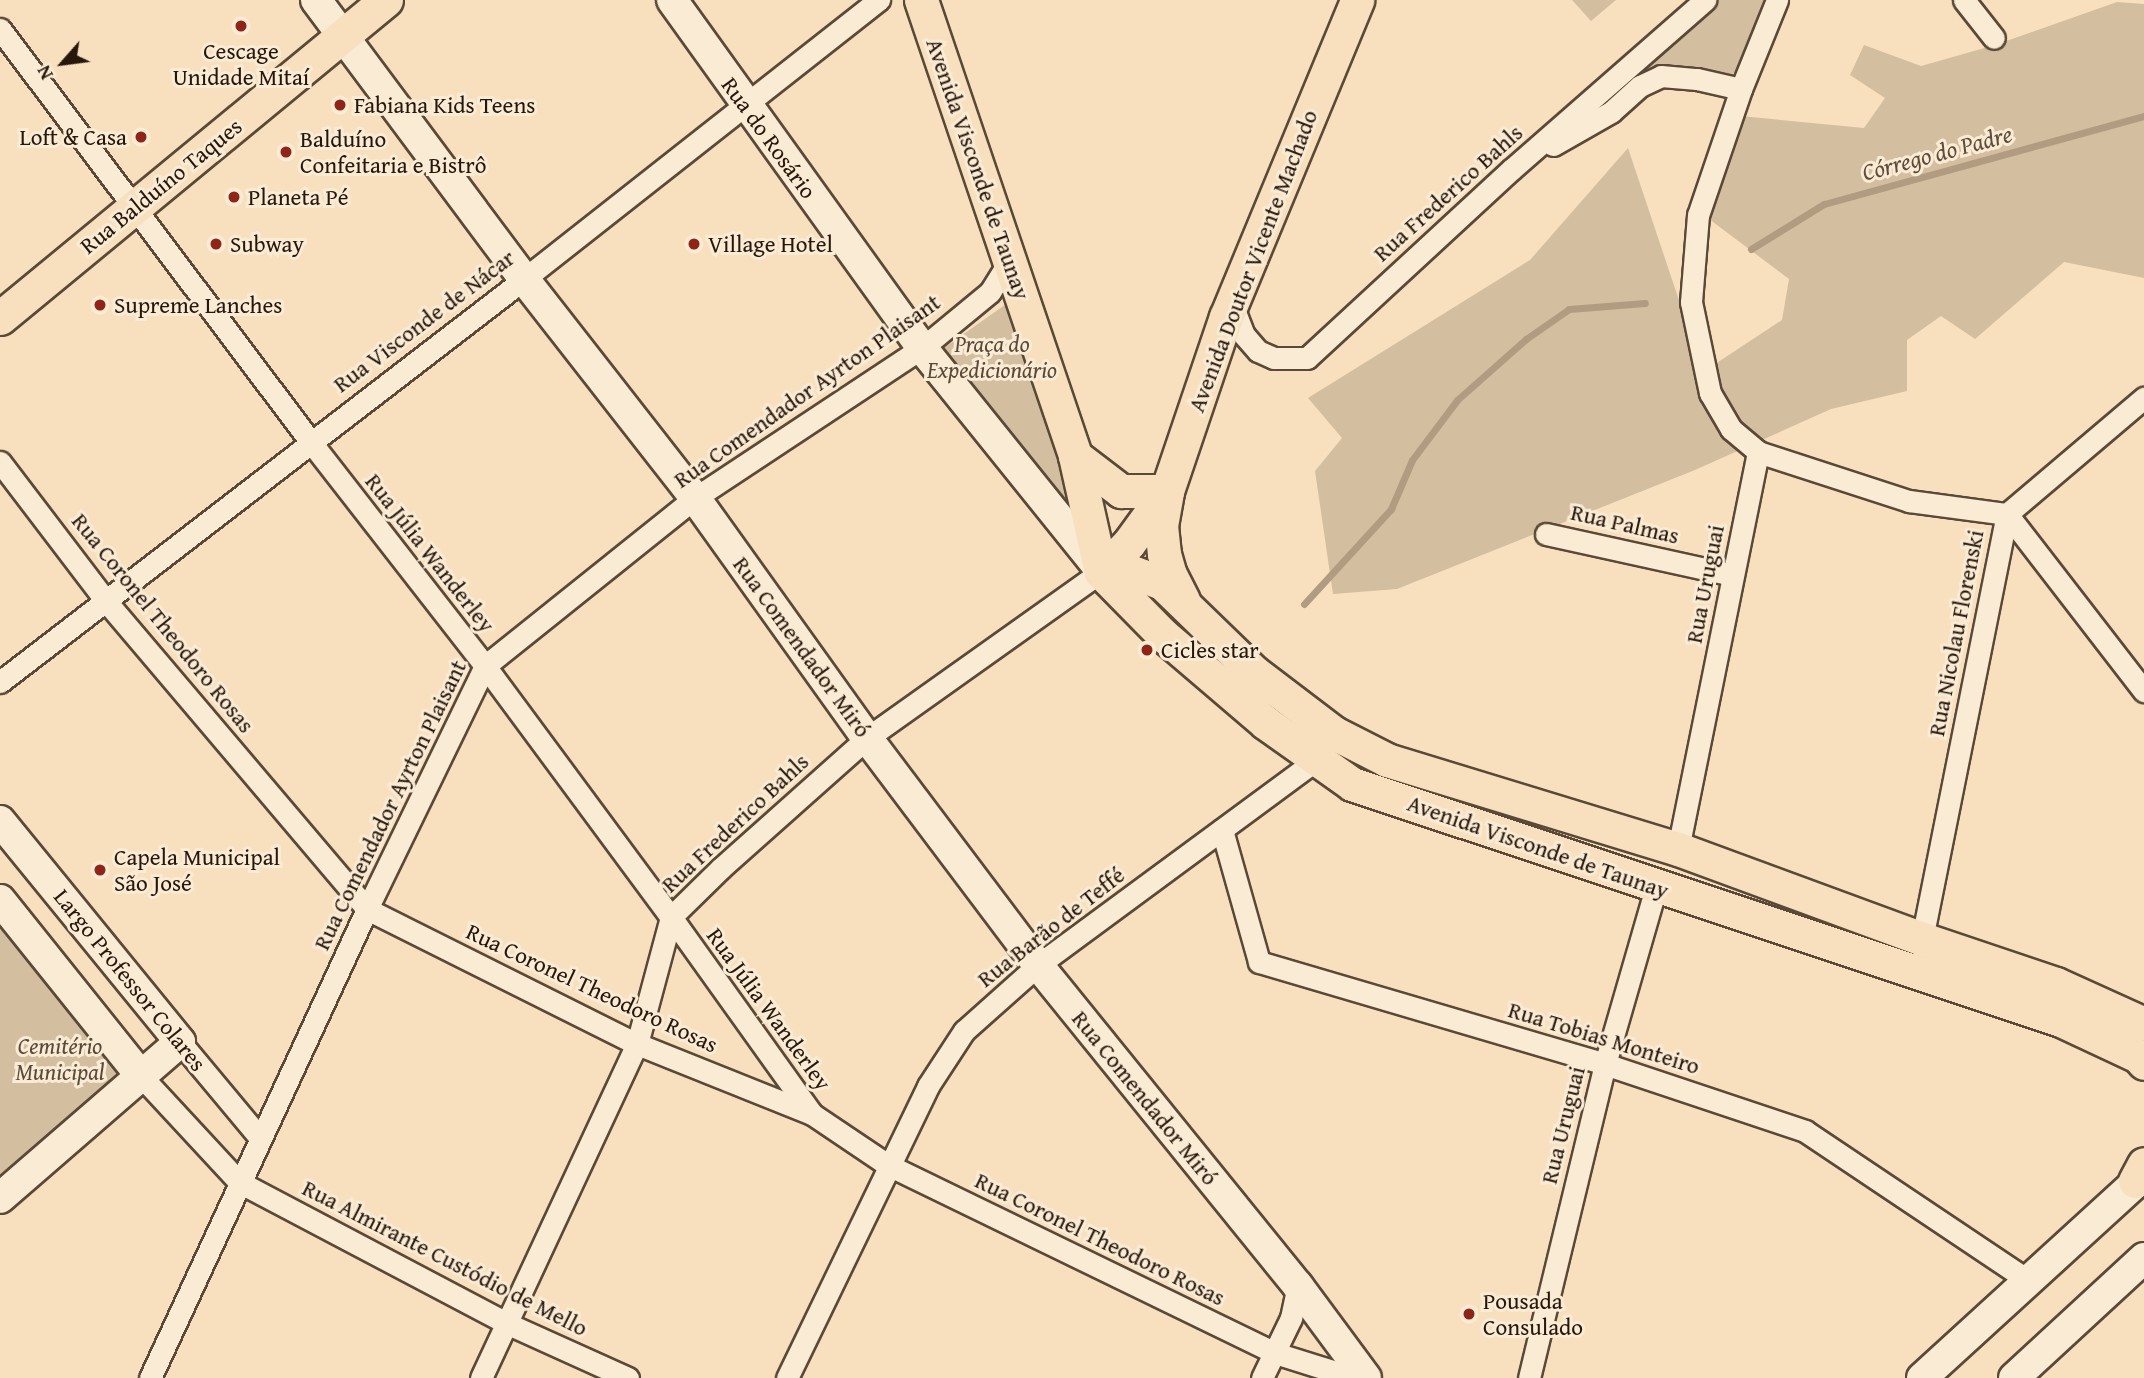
<!DOCTYPE html>
<meta charset="utf-8">
<style>
body{margin:0}
#map{position:relative;width:2144px;height:1378px;overflow:hidden;background:#f8e0be;font-family:"Gentium Book Plus",serif}
div>[style]{position:absolute}
.green>*{inset:0;background:#d4bea0}
.stream>*{height:7px;margin:-3.5px;padding:0 3.5px;transform-origin:3.5px;border-radius:3.5px;background:#b19c81}
.roads{filter:drop-shadow(2px 0 #5a4938) drop-shadow(-2px 0 #5a4938) drop-shadow(0 2px #5a4938) drop-shadow(0 -2px #5a4938)}
.minor>*{height:21px;margin:-10.5px;padding:0 10.5px;transform-origin:10.5px;border-radius:10.5px;background:#faebd5}
.secondary>*{height:30px;margin:-15px;padding:0 15px;transform-origin:15px;border-radius:15px;background:#faebd5}
.primary>*{height:33px;margin:-16.5px;padding:0 16.5px;transform-origin:16.5px;border-radius:16.5px;background:#f8e0be}
.dots>*{width:19px;height:19px;translate:-50% -50%;box-sizing:border-box;border:4px solid #faebd5;border-radius:50%}
span{translate:-50% -50%;white-space:nowrap;text-align:center;line-height:1.15;-webkit-text-stroke:6px #faebd5;paint-order:stroke}
.poi-label{font-size:23px;color:#26170c}
.left{translate:0 -50%;text-align:left}
.right{translate:-100% -50%;text-align:right}
.street-label{font-size:23px;color:#26170c}
.park-label{font-size:23px;color:#5a4938;font-style:italic}
.water-label{font-size:24px;color:#5e4c3b;font-style:italic}
.north{position:absolute;left:28px;top:28px;width:70px;height:70px;-webkit-text-stroke:5px #faebd5;paint-order:stroke;rotate:242deg;font-size:19px;font-weight:700;line-height:28px;text-align:center;color:#26170c}
.north::after{content:'';display:block;margin:auto;width:24px;height:32px;background:#26170c;clip-path:polygon(50% 0,100% 100%,50% 72%,0 100%)}
</style>
<div id="map">
<div class="green">
<div style="clip-path:polygon(1572px 0,1616px 0,1591px 21px)"></div>
<div style="clip-path:polygon(1707px 0,1766px 0,1741px 68px,1729px 76px,1687px 69px,1595px 110px)"></div>
<div style="clip-path:polygon(2117px 2px,2144px 4px,2144px 278px,2064px 262px,1975px 339px,1941px 316px,1907px 340px,1907px 391px,1831px 409px,1695px 470px,1397px 589px,1333px 594px,1315px 471px,1342px 438px,1308px 398px,1530px 260px,1628px 148px,1703px 372px,1782px 320px,1789px 279px,1705px 216px,1740px 116px,1864px 128px,1885px 98px,1850px 75px,1864px 45px,1921px 66px,1995px 45px)"></div>
<div style="clip-path:polygon(1009px 302px,1077px 513px,941px 350px)"></div>
<div style="clip-path:polygon(0 886px,142px 1067px,0 1191px)"></div>
</div>
<div class="stream">
<div style="left:1751px;top:249px;width:86px;rotate:-31.7deg"></div>
<div style="left:1824px;top:204px;width:332px;rotate:-15.4deg"></div>
<div style="left:1304px;top:604px;width:129px;rotate:-47.5deg"></div>
<div style="left:1391px;top:509px;width:53px;rotate:-66.8deg"></div>
<div style="left:1412px;top:460px;width:75px;rotate:-53.1deg"></div>
<div style="left:1457px;top:400px;width:92px;rotate:-41.5deg"></div>
<div style="left:1526px;top:339px;width:52px;rotate:-34.9deg"></div>
<div style="left:1569px;top:309px;width:76px;rotate:-4.5deg"></div>
</div>
<div class="roads">
<div class="minor">
<div style="left:1777px;top:0;width:96px;rotate:112deg"></div>
<div style="left:1741px;top:89px;width:133px;rotate:108.8deg"></div>
<div style="left:1698px;top:215px;width:87px;rotate:94.6deg"></div>
<div style="left:1691px;top:302px;width:93px;rotate:78.2deg"></div>
<div style="left:1710px;top:393px;width:42px;rotate:59.7deg"></div>
<div style="left:1731px;top:429px;width:35px;rotate:40deg"></div>
<div style="left:1758px;top:452px;width:159px;rotate:18deg"></div>
<div style="left:1909px;top:501px;width:99px;rotate:7.6deg"></div>
<div style="left:2007px;top:514px;width:224px;rotate:52.3deg"></div>
<div style="left:1964px;top:0;width:48px;rotate:51.7deg"></div>
<div style="left:0;top:29px;width:516px;rotate:53.04deg"></div>
<div style="left:310px;top:441px;width:285px;rotate:52.1deg"></div>
<div style="left:485px;top:666px;width:312px;rotate:53.5deg"></div>
<div style="left:671px;top:917px;width:242px;rotate:54.4deg"></div>
<div style="left:1553px;top:145px;width:67px;rotate:-29.6deg"></div>
<div style="left:1611px;top:112px;width:39px;rotate:-42deg"></div>
<div style="left:1640px;top:86px;width:23px;rotate:-25deg"></div>
<div style="left:1661px;top:76px;width:36px;rotate:5deg"></div>
<div style="left:1697px;top:79px;width:45px;rotate:12.8deg"></div>
<div style="left:1232px;top:304px;width:33px;rotate:69deg"></div>
<div style="left:1244px;top:335px;width:21px;rotate:49deg"></div>
<div style="left:1258px;top:351px;width:17px;rotate:24deg"></div>
<div style="left:1274px;top:358px;width:33px"></div>
<div style="left:1307px;top:358px;width:279px;rotate:-42.7deg"></div>
<div style="left:1512px;top:169px;width:257px;rotate:-41.2deg"></div>
<div style="left:0;top:462px;width:173px;rotate:52.7deg"></div>
<div style="left:105px;top:600px;width:405px;rotate:49.7deg"></div>
<div style="left:367px;top:909px;width:302px;rotate:26.6deg"></div>
<div style="left:637px;top:1044px;width:188px;rotate:21.8deg"></div>
<div style="left:812px;top:1114px;width:92px;rotate:33.9deg"></div>
<div style="left:888px;top:1165px;width:430px;rotate:25.9deg"></div>
<div style="left:1275px;top:1353px;width:84px;rotate:17.4deg"></div>
<div style="left:1546px;top:534px;width:191px;rotate:12.4deg"></div>
<div style="left:0;top:682px;width:661px;rotate:-37.56deg"></div>
<div style="left:524px;top:279px;width:452px;rotate:-38.2deg"></div>
<div style="left:1222px;top:830px;width:137px;rotate:74.3deg"></div>
<div style="left:1259px;top:962px;width:361px;rotate:16.4deg"></div>
<div style="left:1605px;top:1064px;width:211px;rotate:18.5deg"></div>
<div style="left:1805px;top:1131px;width:270px;rotate:33.8deg"></div>
<div style="left:1678px;top:849px;width:405px;rotate:-78.6deg"></div>
<div style="left:1922px;top:939px;width:433px;rotate:-78.7deg"></div>
<div style="left:2007px;top:514px;width:180px;rotate:-40.3deg"></div>
<div style="left:180px;top:1042px;width:125px;rotate:50.2deg"></div>
<div style="left:141px;top:1076px;width:144px;rotate:47.2deg"></div>
<div style="left:239px;top:1182px;width:302px;rotate:27.8deg"></div>
<div style="left:506px;top:1323px;width:134px;rotate:24.3deg"></div>
<div style="left:150px;top:1378px;width:517px;rotate:-65.17deg"></div>
<div style="left:367px;top:909px;width:270px;rotate:-64.1deg"></div>
<div style="left:485px;top:666px;width:269px;rotate:-38.7deg"></div>
<div style="left:695px;top:498px;width:272px;rotate:-33.5deg"></div>
<div style="left:922px;top:348px;width:88px;rotate:-39.5deg"></div>
<div style="left:990px;top:292px;width:36px;rotate:-58deg"></div>
<div style="left:481px;top:1378px;width:369px;rotate:-65deg"></div>
<div style="left:637px;top:1044px;width:131px;rotate:-75deg"></div>
<div style="left:671px;top:917px;width:70px;rotate:-44.4deg"></div>
<div style="left:721px;top:868px;width:195px;rotate:-41.7deg"></div>
<div style="left:867px;top:738px;width:287px;rotate:-35.4deg"></div>
<div style="left:787px;top:1378px;width:324px;rotate:-64.2deg"></div>
<div style="left:928px;top:1086px;width:66px;rotate:-56.8deg"></div>
<div style="left:964px;top:1031px;width:99px;rotate:-41.7deg"></div>
<div style="left:1038px;top:965px;width:347px;rotate:-36.4deg"></div>
<div style="left:1262px;top:1378px;width:67px;rotate:-64.2deg"></div>
<div style="left:1291px;top:1318px;width:33px;rotate:-78deg"></div>
<div style="left:1529px;top:1378px;width:323px;rotate:-76.4deg"></div>
<div style="left:1605px;top:1064px;width:184px;rotate:-73.9deg"></div>
</div>
<div class="secondary">
<div style="left:316px;top:0;width:348px;rotate:53.3deg"></div>
<div style="left:524px;top:279px;width:278px;rotate:52deg"></div>
<div style="left:695px;top:498px;width:295px;rotate:54.4deg"></div>
<div style="left:867px;top:738px;width:284px;rotate:53deg"></div>
<div style="left:1038px;top:965px;width:413px;rotate:51deg"></div>
<div style="left:1298px;top:1286px;width:114px;rotate:53.5deg"></div>
<div style="left:672px;top:0;width:428px;rotate:54.3deg"></div>
<div style="left:922px;top:348px;width:286px;rotate:51.2deg"></div>
<div style="left:0;top:821px;width:285px;rotate:50.8deg"></div>
<div style="left:180px;top:1042px;width:238px;rotate:139.1deg"></div>
<div style="left:0;top:900px;width:226px;rotate:51.3deg"></div>
<div style="left:1922px;top:1378px;width:301px;rotate:-42.4deg"></div>
<div style="left:2014px;top:1378px;width:177px;rotate:-42.7deg"></div>
</div>
<div class="primary">
<div style="left:921px;top:0;width:481px;rotate:71.3deg"></div>
<div style="left:1075px;top:456px;width:119px;rotate:77.4deg"></div>
<div style="left:1101px;top:572px;width:88px;rotate:45.5deg"></div>
<div style="left:1163px;top:635px;width:135px;rotate:40.5deg"></div>
<div style="left:1266px;top:723px;width:105px;rotate:35.3deg"></div>
<div style="left:1352px;top:784px;width:747px;rotate:18.41deg"></div>
<div style="left:2061px;top:1020px;width:85px;rotate:25.1deg"></div>
<div style="left:2138px;top:1056px;width:9px;rotate:49deg"></div>
<div style="left:0;top:318px;width:500px;rotate:-39.48deg"></div>
<div style="left:1075px;top:456px;width:58px;rotate:37.3deg"></div>
<div style="left:1121px;top:491px;width:46px"></div>
<div style="left:1101px;top:572px;width:31px"></div>
<div style="left:1132px;top:572px;width:32px;rotate:20deg"></div>
<div style="left:1162px;top:583px;width:129px;rotate:44.1deg"></div>
<div style="left:1255px;top:673px;width:99px;rotate:37.2deg"></div>
<div style="left:1334px;top:733px;width:59px;rotate:27deg"></div>
<div style="left:1387px;top:760px;width:304px;rotate:17deg"></div>
<div style="left:1678px;top:849px;width:260px;rotate:20.2deg"></div>
<div style="left:1922px;top:939px;width:141px;rotate:18.6deg"></div>
<div style="left:2056px;top:984px;width:97px;rotate:24.4deg"></div>
<div style="left:1101px;top:572px;width:40px;rotate:-46deg"></div>
<div style="left:1129px;top:543px;width:59px;rotate:-53.9deg"></div>
<div style="left:1183px;top:600px;width:28px;rotate:-117deg"></div>
<div style="left:1170px;top:575px;width:22px;rotate:-106deg"></div>
<div style="left:1164px;top:554px;width:28px;rotate:-96deg"></div>
<div style="left:1161px;top:526px;width:36px;rotate:-80deg"></div>
<div style="left:1167px;top:491px;width:184px;rotate:-71.3deg"></div>
<div style="left:1226px;top:317px;width:343px;rotate:-67.5deg"></div>
<div style="left:2135px;top:1181px;width:19px;rotate:-62deg"></div>
</div>
</div>
<div class="dots">
<div style="left:241px;top:26px;background:#8f2418"></div>
<div style="left:340px;top:105px;background:#8f2418"></div>
<div style="left:141px;top:137px;background:#8f2418"></div>
<div style="left:286px;top:152px;background:#8f2418"></div>
<div style="left:234px;top:197px;background:#8f2418"></div>
<div style="left:216px;top:244px;background:#8f2418"></div>
<div style="left:694px;top:244px;background:#8f2418"></div>
<div style="left:100px;top:305px;background:#8f2418"></div>
<div style="left:1147px;top:650px;background:#8f2418"></div>
<div style="left:100px;top:870px;background:#8f2418"></div>
<div style="left:1469px;top:1314px;background:#8f2418"></div>
</div>
<div class="poi-label">
<span style="left:241px;top:64px">Cescage<br>Unidade Mitaí</span>
<span class="left" style="left:354px;top:105px">Fabiana Kids Teens</span>
<span class="right" style="left:127px;top:137px">Loft &amp; Casa</span>
<span class="left" style="left:300px;top:152px">Balduíno<br>Confeitaria e Bistrô</span>
<span class="left" style="left:248px;top:197px">Planeta Pé</span>
<span class="left" style="left:230px;top:244px">Subway</span>
<span class="left" style="left:708px;top:244px">Village Hotel</span>
<span class="left" style="left:114px;top:305px">Supreme Lanches</span>
<span class="left" style="left:1161px;top:650px">Cicles star</span>
<span class="left" style="left:114px;top:870px">Capela Municipal<br>São José</span>
<span class="left" style="left:1483px;top:1314px">Pousada<br>Consulado</span>
</div>
<div class="street-label">
<span style="left:769px;top:138px;rotate:54deg">Rua do Rosário</span>
<span style="left:978px;top:169px;rotate:71deg">Avenida Visconde de Taunay</span>
<span style="left:161px;top:186px;rotate:-39deg">Rua Balduíno Taques</span>
<span style="left:1448px;top:193px;rotate:-42deg">Rua Frederico Bahls</span>
<span style="left:1253px;top:261px;rotate:-69deg">Avenida Doutor Vicente Machado</span>
<span style="left:424px;top:321px;rotate:-37deg">Rua Visconde de Nácar</span>
<span style="left:807px;top:391px;rotate:-35deg">Rua Comendador Ayrton Plaisant</span>
<span style="left:1625px;top:524px;rotate:13deg">Rua Palmas</span>
<span style="left:430px;top:553px;rotate:52deg">Rua Júlia Wanderley</span>
<span style="left:1705px;top:584px;rotate:-79deg">Rua Uruguai</span>
<span style="left:163px;top:623px;rotate:51deg">Rua Coronel Theodoro Rosas</span>
<span style="left:1956px;top:633px;rotate:-79deg">Rua Nicolau Florenski</span>
<span style="left:802px;top:647px;rotate:54deg">Rua Comendador Miró</span>
<span style="left:390px;top:805px;rotate:-64deg">Rua Comendador Ayrton Plaisant</span>
<span style="left:735px;top:823px;rotate:-43deg">Rua Frederico Bahls</span>
<span style="left:1538px;top:847px;rotate:19deg">Avenida Visconde de Taunay</span>
<span style="left:1051px;top:927px;rotate:-38deg">Rua Barão de Teffé</span>
<span style="left:130px;top:980px;rotate:51deg">Largo Professor Colares</span>
<span style="left:592px;top:988px;rotate:25deg">Rua Coronel Theodoro Rosas</span>
<span style="left:769px;top:1009px;rotate:54deg">Rua Júlia Wanderley</span>
<span style="left:1604px;top:1038px;rotate:17deg">Rua Tobias Monteiro</span>
<span style="left:1145px;top:1098px;rotate:51deg">Rua Comendador Miró</span>
<span style="left:1563px;top:1125px;rotate:-76deg">Rua Uruguai</span>
<span style="left:1100px;top:1239px;rotate:26deg">Rua Coronel Theodoro Rosas</span>
<span style="left:445px;top:1258px;rotate:27deg">Rua Almirante Custódio de Mello</span>
</div>
<div class="park-label">
<span style="left:992px;top:357px">Praça do<br>Expedicionário</span>
<span style="left:60px;top:1059px">Cemitério<br>Municipal</span>
</div>
<div class="water-label">
<span style="left:1937px;top:153px;rotate:-15deg">Córrego do Padre</span>
</div>
<div class="north">N</div>
</div>
